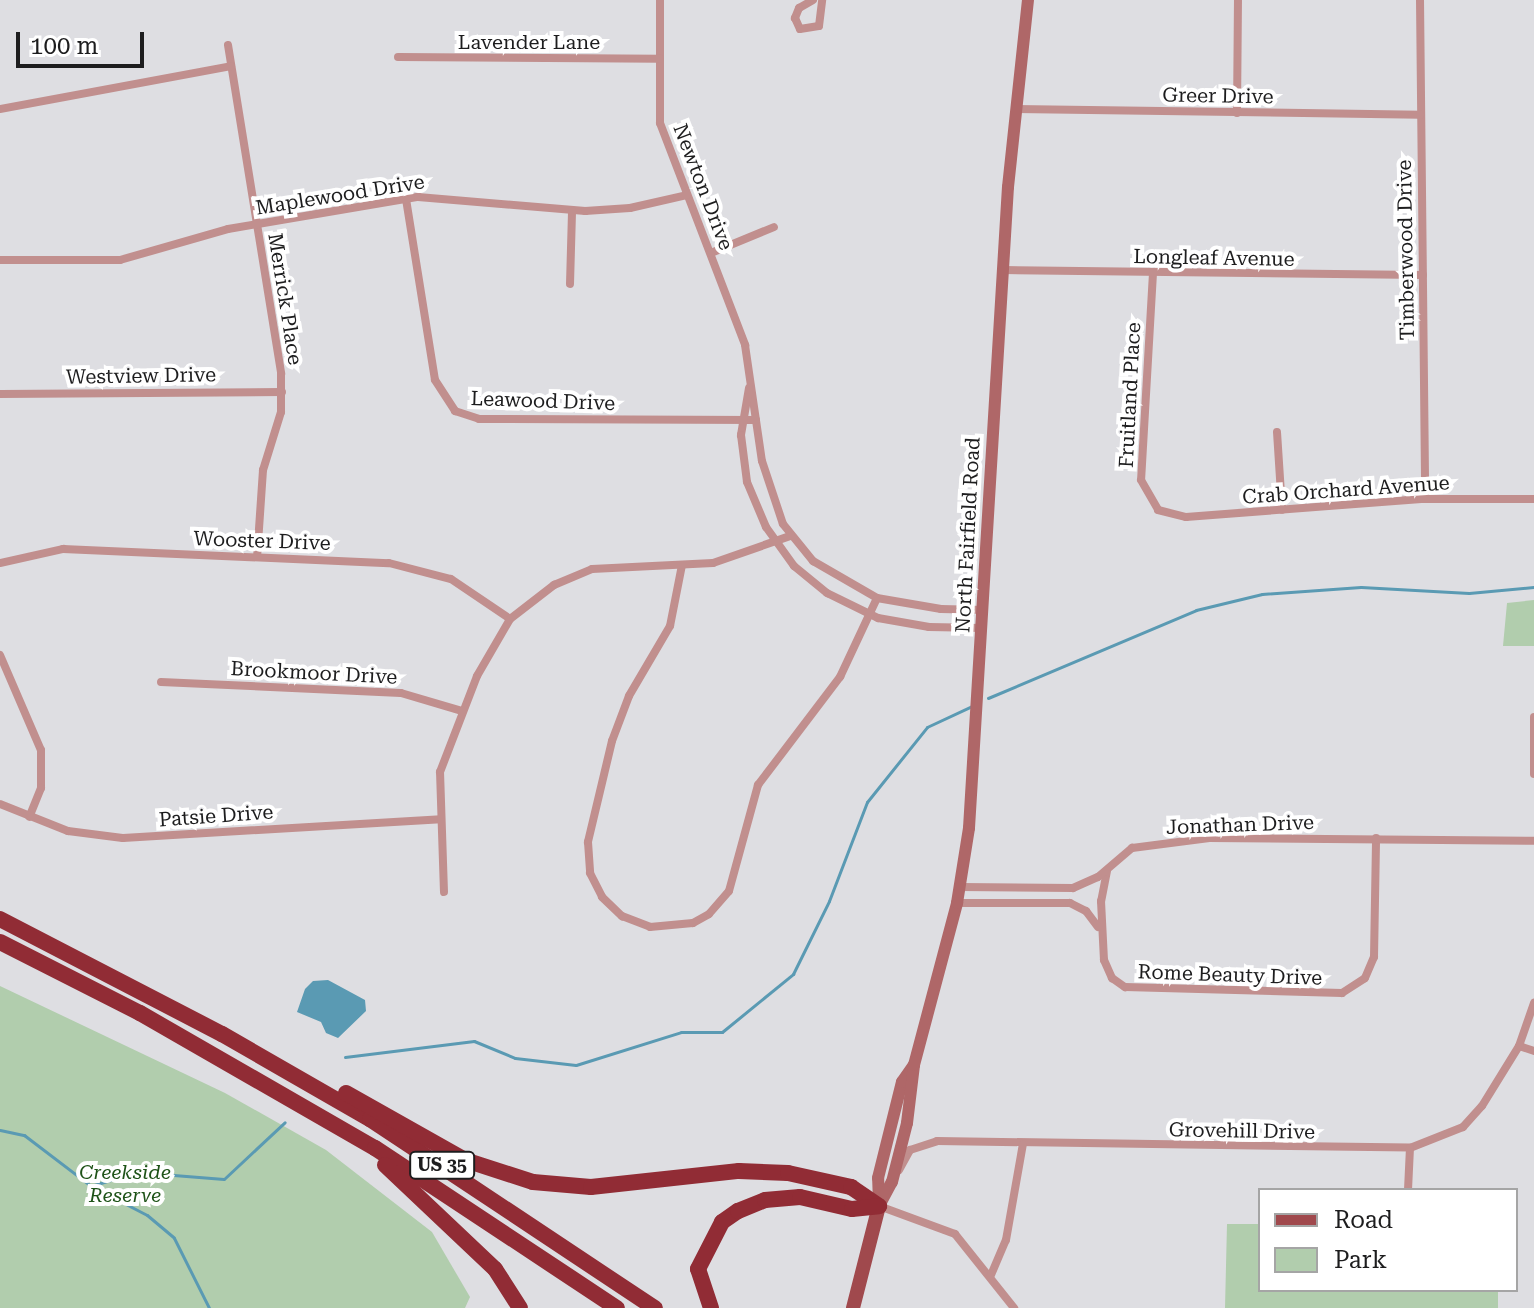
<!DOCTYPE html>
<style>
body{margin:0}
#map{position:relative;width:1534px;height:1308px;overflow:hidden;background:#dedee2;font-family:"Roboto Serif",serif}
div>[style]{position:absolute}
.green>*{inset:0;background:#b1cdad}
.water>*{inset:0;background:#5a9ab3}
.stream>*{height:3px;margin:-1.5px;padding:0 1.5px;transform-origin:1.5px;border-radius:1.5px;background:#5a9ab3}
.minor>*{height:8px;margin:-4px;padding:0 4px;transform-origin:4px;border-radius:4px;background:#c18f8e}
.secondary>*{height:12px;margin:-6px;padding:0 6px;transform-origin:6px;border-radius:6px;background:#af6768}
.primary>*{height:14px;margin:-7px;padding:0 7px;transform-origin:7px;border-radius:7px;background:#a0494d}
.motorway>*{height:16px;margin:-8px;padding:0 8px;transform-origin:8px;border-radius:8px;background:#912c35}
span{translate:-50% -50%;white-space:nowrap;text-align:center;line-height:1.15;-webkit-text-stroke:8px #fff;paint-order:stroke}
.shield-label span{padding:2px 6px;background:#fff;border:2px solid;border-radius:6px;-webkit-text-stroke-width:0}
.shield-label{font-size:18px;color:#1d1d1e;font-weight:700}
.street-label{font-size:20px;color:#1d1d1e}
.park-label{font-size:20px;color:#1e5318;font-style:italic}
.legend{position:absolute;left:1258px;top:1188px;width:260px;height:104px;box-sizing:border-box;background:#fff;border:2px solid #a5a5a5;margin:0;padding:10px 14px;list-style:none;font-size:24px;color:#1d1d1e}
.legend li{display:flex;align-items:center;gap:16px;height:40px}
.legend b{width:40px;border:2px solid #a5a5a5}
.scale{position:absolute;left:16px;top:32px;width:128px;height:36px;box-sizing:border-box;border:4px solid #1d1d1e;border-top:0;padding-left:10px;font-size:24px;line-height:28px;white-space:nowrap;color:#1d1d1e;-webkit-text-stroke:6px #fff;paint-order:stroke}
</style>
<div id="map">
<div class="green">
<div style="clip-path:polygon(1534px 600px,1534px 646px,1503px 646px,1507px 603px)"></div>
<div style="clip-path:polygon(0 986px,225px 1093px,326px 1150px,432px 1232px,470px 1297px,465px 1308px,0 1308px)"></div>
<div style="clip-path:polygon(1227px 1224px,1260px 1224px,1260px 1290px,1498px 1290px,1498px 1308px,1225px 1308px)"></div>
</div>
<div class="water">
<div style="clip-path:polygon(328px 980px,365px 1000px,366px 1011px,338px 1038px,326px 1033px,321px 1022px,297px 1012px,305px 989px,313px 981px)"></div>
</div>
<div class="stream">
<div style="left:988px;top:698px;width:226px;rotate:-22.9deg"></div>
<div style="left:1196px;top:610px;width:68px;rotate:-13.6deg"></div>
<div style="left:1262px;top:594px;width:99px;rotate:-4deg"></div>
<div style="left:1361px;top:587px;width:108px;rotate:3.2deg"></div>
<div style="left:1469px;top:593px;width:65px;rotate:-5.3deg"></div>
<div style="left:345px;top:1057px;width:130px;rotate:-7.1deg"></div>
<div style="left:474px;top:1041px;width:44px;rotate:22.5deg"></div>
<div style="left:515px;top:1058px;width:61px;rotate:6.5deg"></div>
<div style="left:576px;top:1065px;width:110px;rotate:-17.4deg"></div>
<div style="left:681px;top:1032px;width:41px"></div>
<div style="left:722px;top:1032px;width:92px;rotate:-39.2deg"></div>
<div style="left:793px;top:974px;width:81px;rotate:-63.7deg"></div>
<div style="left:829px;top:901px;width:106px;rotate:-69deg"></div>
<div style="left:867px;top:802px;width:96px;rotate:-51.3deg"></div>
<div style="left:927px;top:727px;width:50px;rotate:-25deg"></div>
<div style="left:0;top:1130px;width:25px;rotate:12deg"></div>
<div style="left:24px;top:1135px;width:84px;rotate:37.3deg"></div>
<div style="left:91px;top:1186px;width:63px;rotate:27.4deg"></div>
<div style="left:147px;top:1215px;width:35px;rotate:40deg"></div>
<div style="left:174px;top:1238px;width:78px;rotate:63.4deg"></div>
<div style="left:91px;top:1186px;width:47px;rotate:-17.3deg"></div>
<div style="left:136px;top:1172px;width:88px;rotate:4.5deg"></div>
<div style="left:224px;top:1179px;width:83px;rotate:-43.1deg"></div>
</div>
<div class="minor">
<div style="left:660px;top:0;width:123px;rotate:90deg"></div>
<div style="left:660px;top:123px;width:238px;rotate:69deg"></div>
<div style="left:745px;top:345px;width:117px;rotate:81.7deg"></div>
<div style="left:762px;top:461px;width:66px;rotate:71.6deg"></div>
<div style="left:783px;top:524px;width:48px;rotate:51deg"></div>
<div style="left:813px;top:561px;width:74px;rotate:30deg"></div>
<div style="left:877px;top:598px;width:65px;rotate:9.8deg"></div>
<div style="left:941px;top:609px;width:43px;rotate:1.3deg"></div>
<div style="left:813px;top:0;width:16px;rotate:150deg"></div>
<div style="left:799px;top:8px;width:11px;rotate:112deg"></div>
<div style="left:795px;top:18px;width:12px;rotate:66deg"></div>
<div style="left:800px;top:29px;width:19px;rotate:-9deg"></div>
<div style="left:819px;top:26px;width:26px;rotate:-83deg"></div>
<div style="left:1420px;top:0;width:499px;rotate:89.4deg"></div>
<div style="left:228px;top:45px;width:333px;rotate:80.8deg"></div>
<div style="left:281px;top:374px;width:38px;rotate:90deg"></div>
<div style="left:281px;top:412px;width:61px;rotate:107.2deg"></div>
<div style="left:263px;top:470px;width:87px;rotate:93.9deg"></div>
<div style="left:398px;top:57px;width:262px;rotate:0.4deg"></div>
<div style="left:0;top:109px;width:235px;rotate:-10.5deg"></div>
<div style="left:1015px;top:109px;width:405px;rotate:0.8deg"></div>
<div style="left:1237px;top:113px;width:113px;rotate:-89.5deg"></div>
<div style="left:406px;top:199px;width:183px;rotate:80.9deg"></div>
<div style="left:435px;top:380px;width:37px;rotate:57deg"></div>
<div style="left:455px;top:411px;width:25px;rotate:18deg"></div>
<div style="left:479px;top:419px;width:277px;rotate:0.2deg"></div>
<div style="left:711px;top:253px;width:68px;rotate:-22.4deg"></div>
<div style="left:0;top:260px;width:120px"></div>
<div style="left:120px;top:260px;width:112px;rotate:-16deg"></div>
<div style="left:228px;top:229px;width:193px;rotate:-9.6deg"></div>
<div style="left:418px;top:197px;width:168px;rotate:4.8deg"></div>
<div style="left:585px;top:211px;width:45px;rotate:-3.8deg"></div>
<div style="left:630px;top:208px;width:58px;rotate:-12.8deg"></div>
<div style="left:1004px;top:270px;width:419px;rotate:0.7deg"></div>
<div style="left:1153px;top:273px;width:207px;rotate:93.3deg"></div>
<div style="left:1141px;top:480px;width:34px;rotate:60deg"></div>
<div style="left:1158px;top:510px;width:29px;rotate:14deg"></div>
<div style="left:1186px;top:517px;width:236px;rotate:-4.4deg"></div>
<div style="left:1421px;top:499px;width:113px"></div>
<div style="left:570px;top:284px;width:73px;rotate:-88.4deg"></div>
<div style="left:749px;top:388px;width:48px;rotate:99.7deg"></div>
<div style="left:741px;top:435px;width:47px;rotate:82.7deg"></div>
<div style="left:747px;top:482px;width:49px;rotate:67.1deg"></div>
<div style="left:766px;top:527px;width:48px;rotate:54.3deg"></div>
<div style="left:794px;top:566px;width:43px;rotate:39.3deg"></div>
<div style="left:827px;top:593px;width:57px;rotate:26.1deg"></div>
<div style="left:878px;top:618px;width:52px;rotate:10deg"></div>
<div style="left:929px;top:627px;width:54px;rotate:1.1deg"></div>
<div style="left:0;top:394px;width:282px;rotate:-0.4deg"></div>
<div style="left:1277px;top:432px;width:78px;rotate:86.3deg"></div>
<div style="left:0;top:563px;width:65px;rotate:-12.5deg"></div>
<div style="left:63px;top:549px;width:326px;rotate:2.5deg"></div>
<div style="left:389px;top:563px;width:64px;rotate:14.5deg"></div>
<div style="left:451px;top:579px;width:71px;rotate:34.1deg"></div>
<div style="left:682px;top:565px;width:62px;rotate:101.1deg"></div>
<div style="left:670px;top:626px;width:81px;rotate:120.4deg"></div>
<div style="left:629px;top:696px;width:48px;rotate:110.7deg"></div>
<div style="left:612px;top:741px;width:104px;rotate:103.4deg"></div>
<div style="left:588px;top:842px;width:31px;rotate:86deg"></div>
<div style="left:590px;top:873px;width:27px;rotate:63deg"></div>
<div style="left:602px;top:897px;width:28px;rotate:44deg"></div>
<div style="left:622px;top:916px;width:30px;rotate:21deg"></div>
<div style="left:650px;top:927px;width:43px;rotate:-5.3deg"></div>
<div style="left:693px;top:923px;width:18px;rotate:-29deg"></div>
<div style="left:709px;top:914px;width:30px;rotate:-49deg"></div>
<div style="left:729px;top:891px;width:110px;rotate:-74.7deg"></div>
<div style="left:758px;top:785px;width:136px;rotate:-52.8deg"></div>
<div style="left:840px;top:677px;width:87px;rotate:-64.9deg"></div>
<div style="left:0;top:655px;width:103px;rotate:66.7deg"></div>
<div style="left:41px;top:750px;width:38px;rotate:90deg"></div>
<div style="left:41px;top:788px;width:31px;rotate:112deg"></div>
<div style="left:161px;top:682px;width:240px;rotate:2.6deg"></div>
<div style="left:401px;top:693px;width:64px;rotate:16.4deg"></div>
<div style="left:1534px;top:717px;width:57px;rotate:90deg"></div>
<div style="left:0;top:804px;width:73px;rotate:21.7deg"></div>
<div style="left:68px;top:831px;width:55px;rotate:7.3deg"></div>
<div style="left:123px;top:838px;width:318px;rotate:-3.4deg"></div>
<div style="left:1107px;top:871px;width:31px;rotate:101deg"></div>
<div style="left:1101px;top:901px;width:59px;rotate:87.1deg"></div>
<div style="left:1104px;top:960px;width:20px;rotate:66deg"></div>
<div style="left:1112px;top:978px;width:16px;rotate:35deg"></div>
<div style="left:1125px;top:987px;width:217px;rotate:1.6deg"></div>
<div style="left:1342px;top:993px;width:27px;rotate:-33deg"></div>
<div style="left:1365px;top:978px;width:23px;rotate:-67deg"></div>
<div style="left:1374px;top:957px;width:119px;rotate:-89deg"></div>
<div style="left:960px;top:887px;width:113px;rotate:0.5deg"></div>
<div style="left:1073px;top:888px;width:27px;rotate:-24deg"></div>
<div style="left:1098px;top:877px;width:45px;rotate:-40.5deg"></div>
<div style="left:1132px;top:848px;width:78px;rotate:-7.4deg"></div>
<div style="left:1209px;top:838px;width:325px;rotate:0.5deg"></div>
<div style="left:444px;top:892px;width:120px;rotate:-91.9deg"></div>
<div style="left:440px;top:772px;width:103px;rotate:-68.9deg"></div>
<div style="left:477px;top:676px;width:66px;rotate:-59.9deg"></div>
<div style="left:510px;top:619px;width:56px;rotate:-37.7deg"></div>
<div style="left:554px;top:585px;width:41px;rotate:-22.8deg"></div>
<div style="left:592px;top:569px;width:121px;rotate:-2.8deg"></div>
<div style="left:713px;top:563px;width:82px;rotate:-19.3deg"></div>
<div style="left:957px;top:903px;width:113px"></div>
<div style="left:1070px;top:903px;width:18px;rotate:27deg"></div>
<div style="left:1086px;top:911px;width:20px;rotate:53deg"></div>
<div style="left:1519px;top:1046px;width:16px;rotate:18deg"></div>
<div style="left:899px;top:1170px;width:23px;rotate:-61deg"></div>
<div style="left:910px;top:1150px;width:28px;rotate:-18deg"></div>
<div style="left:937px;top:1141px;width:473px;rotate:0.8deg"></div>
<div style="left:1410px;top:1148px;width:57px;rotate:-21.6deg"></div>
<div style="left:1463px;top:1127px;width:28px;rotate:-48deg"></div>
<div style="left:1482px;top:1106px;width:70px;rotate:-58.3deg"></div>
<div style="left:1519px;top:1046px;width:46px;rotate:-70.8deg"></div>
<div style="left:1408px;top:1190px;width:42px;rotate:-87.3deg"></div>
<div style="left:879px;top:1206px;width:81px;rotate:20.2deg"></div>
<div style="left:955px;top:1234px;width:95px;rotate:51.4deg"></div>
<div style="left:991px;top:1275px;width:38px;rotate:-67deg"></div>
<div style="left:1006px;top:1240px;width:97px;rotate:-80deg"></div>
</div>
<div class="secondary">
<div style="left:879px;top:1203px;width:25px;rotate:-92deg"></div>
<div style="left:878px;top:1178px;width:99px;rotate:-76deg"></div>
<div style="left:902px;top:1082px;width:21px;rotate:-55deg"></div>
<div style="left:879px;top:1206px;width:27px;rotate:-62deg"></div>
<div style="left:892px;top:1182px;width:61px;rotate:-75.7deg"></div>
<div style="left:907px;top:1123px;width:58px;rotate:-83.1deg"></div>
<div style="left:914px;top:1065px;width:168px;rotate:-75.1deg"></div>
<div style="left:957px;top:903px;width:76px;rotate:-80.9deg"></div>
<div style="left:969px;top:828px;width:642px;rotate:-86.52deg"></div>
<div style="left:1008px;top:187px;width:188px;rotate:-83.9deg"></div>
</div>
<div class="primary">
<div style="left:853px;top:1308px;width:105px;rotate:-75.7deg"></div>
</div>
<div class="motorway">
<div style="left:0;top:919px;width:250px;rotate:27.4deg"></div>
<div style="left:222px;top:1034px;width:171px;rotate:29.9deg"></div>
<div style="left:370px;top:1119px;width:342px;rotate:33.6deg"></div>
<div style="left:0;top:942px;width:157px;rotate:26.9deg"></div>
<div style="left:140px;top:1013px;width:271px;rotate:29.9deg"></div>
<div style="left:375px;top:1148px;width:290px;rotate:33.5deg"></div>
<div style="left:346px;top:1093px;width:137px;rotate:29.4deg"></div>
<div style="left:465px;top:1160px;width:71px;rotate:17.9deg"></div>
<div style="left:533px;top:1182px;width:58px;rotate:4.9deg"></div>
<div style="left:591px;top:1187px;width:149px;rotate:-6.2deg"></div>
<div style="left:739px;top:1171px;width:49px;rotate:2.3deg"></div>
<div style="left:788px;top:1173px;width:65px;rotate:12.5deg"></div>
<div style="left:851px;top:1187px;width:34px;rotate:34deg"></div>
<div style="left:385px;top:1165px;width:151px;rotate:43.4deg"></div>
<div style="left:495px;top:1269px;width:46px;rotate:57.3deg"></div>
<div style="left:711px;top:1308px;width:41px;rotate:-108.4deg"></div>
<div style="left:698px;top:1269px;width:53px;rotate:-62.9deg"></div>
<div style="left:722px;top:1222px;width:19px;rotate:-35deg"></div>
<div style="left:738px;top:1211px;width:29px;rotate:-22deg"></div>
<div style="left:765px;top:1200px;width:35px;rotate:-5deg"></div>
<div style="left:800px;top:1197px;width:53px;rotate:13deg"></div>
<div style="left:852px;top:1209px;width:27px;rotate:-6deg"></div>
</div>
<div class="shield-label">
<span style="left:442px;top:1165px">US 35</span>
</div>
<div class="street-label">
<span style="left:529px;top:42px">Lavender Lane</span>
<span style="left:1218px;top:96px;rotate:1deg">Greer Drive</span>
<span style="left:703px;top:187px;rotate:69deg">Newton Drive</span>
<span style="left:340px;top:195px;rotate:-9deg">Maplewood Drive</span>
<span style="left:1406px;top:250px;rotate:-91deg">Timberwood Drive</span>
<span style="left:1214px;top:258px;rotate:1deg">Longleaf Avenue</span>
<span style="left:285px;top:299px;rotate:81deg">Merrick Place</span>
<span style="left:141px;top:376px;rotate:-1deg">Westview Drive</span>
<span style="left:1130px;top:395px;rotate:-87deg">Fruitland Place</span>
<span style="left:543px;top:401px;rotate:2deg">Leawood Drive</span>
<span style="left:1346px;top:490px;rotate:-4deg">Crab Orchard Avenue</span>
<span style="left:968px;top:535px;rotate:-87deg">North Fairfield Road</span>
<span style="left:262px;top:541px;rotate:2deg">Wooster Drive</span>
<span style="left:314px;top:673px;rotate:3deg">Brookmoor Drive</span>
<span style="left:216px;top:816px;rotate:-4deg">Patsie Drive</span>
<span style="left:1240px;top:825px;rotate:-2deg">Jonathan Drive</span>
<span style="left:1230px;top:975px;rotate:2deg">Rome Beauty Drive</span>
<span style="left:1242px;top:1131px;rotate:1deg">Grovehill Drive</span>
</div>
<div class="park-label">
<span style="left:125px;top:1184px">Creekside<br>Reserve</span>
</div>
<ul class="legend">
<li><b style="height:10px;background:#a0494d"></b>Road</li>
<li><b style="height:22px;background:#b1cdad"></b>Park</li>
</ul>
<div class="scale">100 m</div>
</div>
